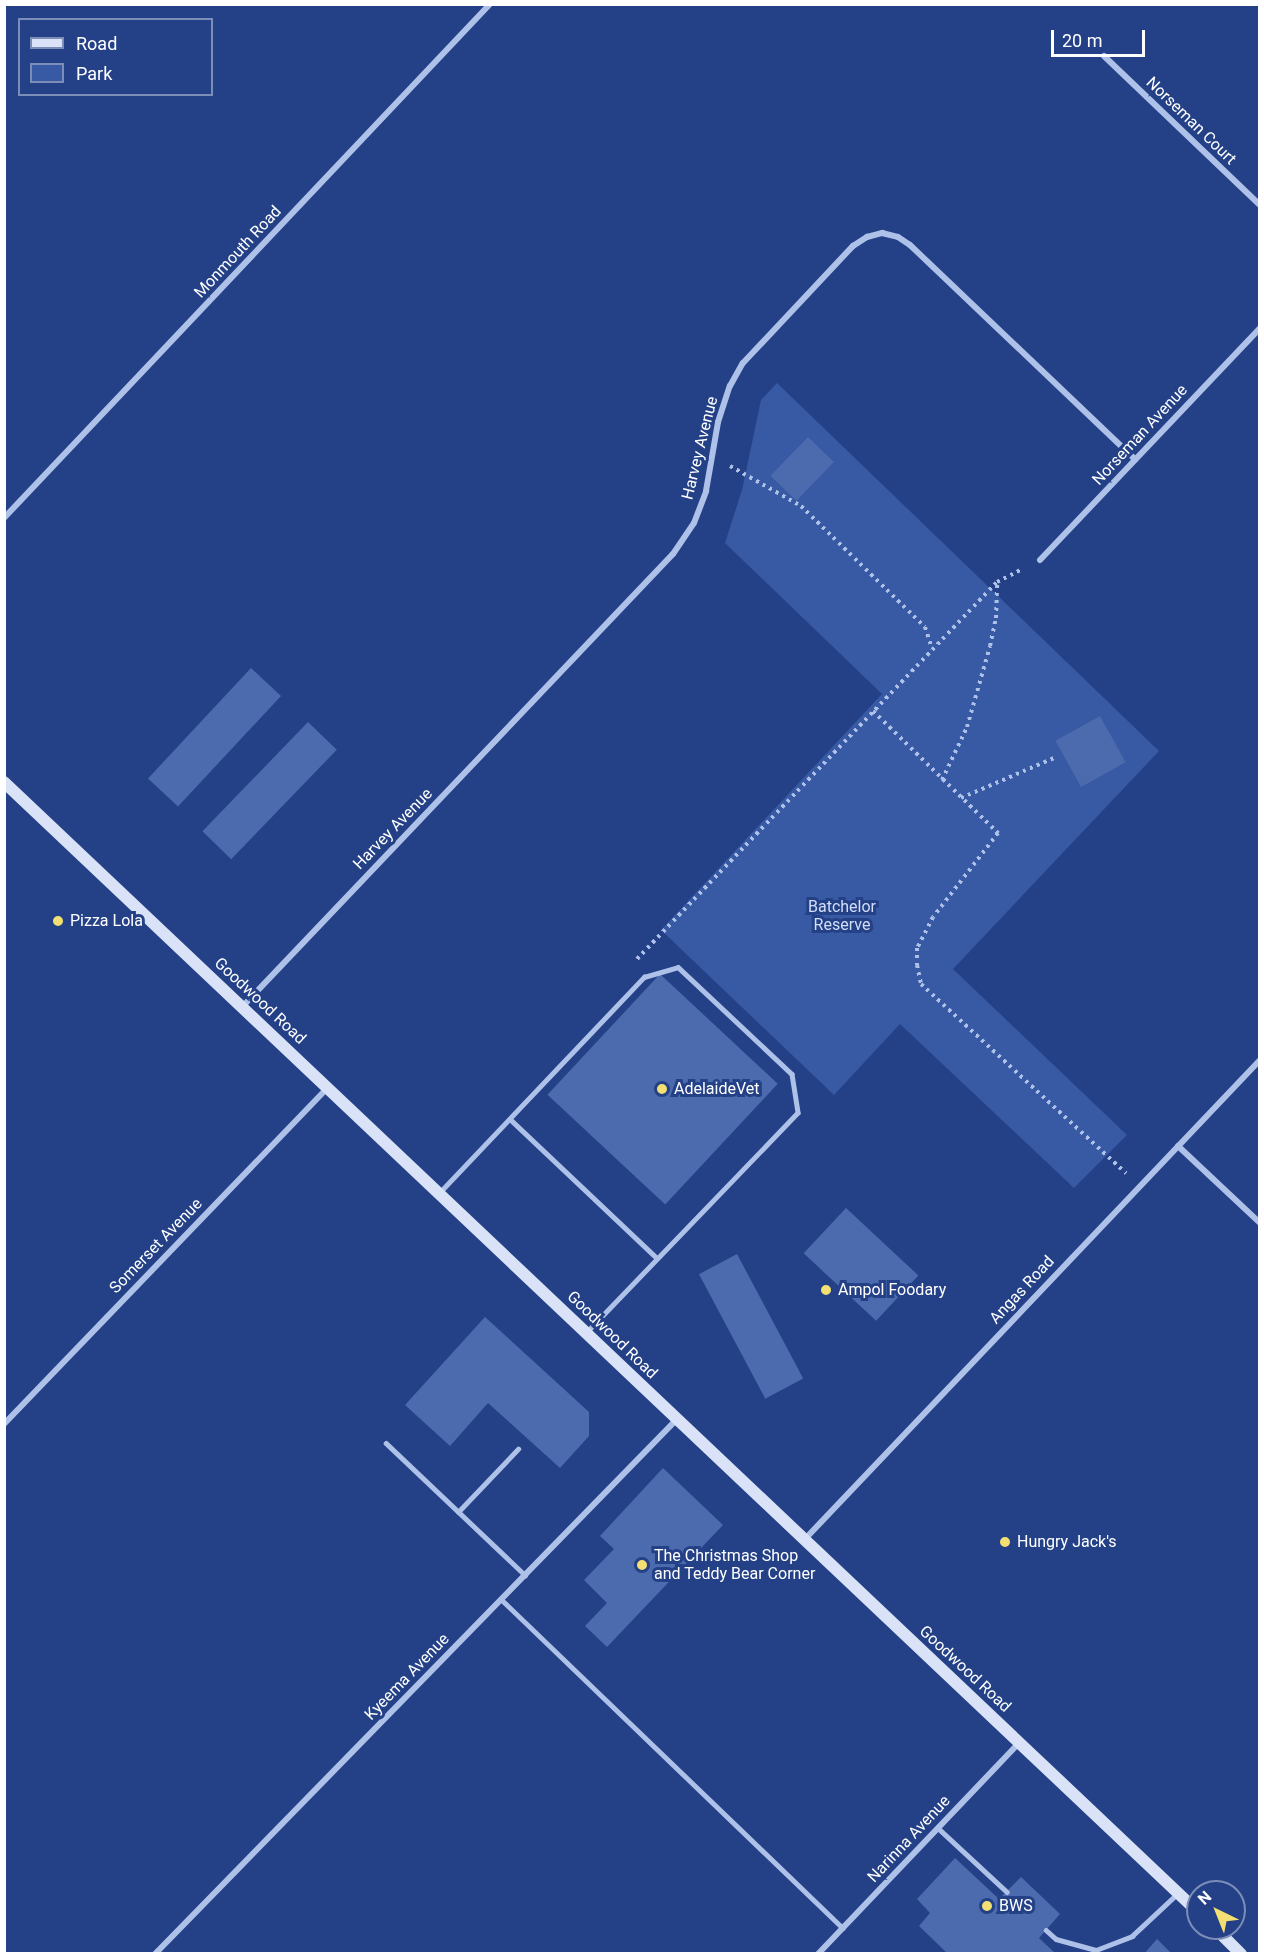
<!DOCTYPE html>
<style>
body{margin:0}
#map{position:relative;width:1264px;height:1958px;overflow:hidden;background:#244187;font-family:Roboto,sans-serif}
div>[style]{position:absolute}
.green>*{inset:0;background:#3859a3}
.building>*{inset:0;background:#4c6aae;transform-origin:0 0}
.path>*{height:4px;margin-top:-2px;transform-origin:0;background:repeating-linear-gradient(90deg,#aec1e9 0 3px,transparent 0 7.5px)}
.lane>*{height:4.5px;margin:-2.25px;padding:0 2.25px;transform-origin:2.25px;border-radius:2.25px;background:#aec1e9}
.street>*{height:6px;margin:-3px;padding:0 3px;transform-origin:3px;border-radius:3px;background:#aec1e9}
.secondary>*{height:12px;margin:-6px;padding:0 6px;transform-origin:6px;border-radius:6px;background:#d9e2f7}
.dots>*{width:16px;height:16px;translate:-50% -50%;box-sizing:border-box;border:3px solid #244187;border-radius:50%}
span{translate:-50% -50%;white-space:nowrap;text-align:center;line-height:1.15;-webkit-text-stroke:6px #244187;paint-order:stroke}
.street-label{font-size:16px;color:#fff}
.park-label{font-size:16px;color:#d2def7}
.poi-label{font-size:16px;color:#fff}
.left{translate:0 -50%;text-align:left}
.frame{position:absolute;inset:0;border:6px solid #fff;pointer-events:none}
.legend{position:absolute;left:18px;top:18px;width:195px;height:78px;box-sizing:border-box;background:#244187;border:2px solid #7c8db7;margin:0;padding:8px 10px;list-style:none;font-size:18px;color:#fff}
.legend li{display:flex;align-items:center;gap:12px;height:30px}
.legend b{width:30px;border:2px solid #7c8db7}
.north{position:absolute;left:1186px;top:1880px;width:60px;height:60px;box-sizing:border-box;background:#244187;border:2px solid #7c8db7;border-radius:50%;rotate:317deg;font-size:16px;font-weight:700;line-height:24px;text-align:center;color:#fff}
.north::after{content:'';display:block;margin:auto;width:21px;height:27px;background:#f4e072;clip-path:polygon(50% 0,100% 100%,50% 72%,0 100%)}
.scale{position:absolute;left:1051px;top:30px;width:94px;height:27px;box-sizing:border-box;border:3px solid #fff;border-top:0;padding-left:8px;font-size:18px;line-height:21px;white-space:nowrap;color:#fff;-webkit-text-stroke:4px #244187;paint-order:stroke}
</style>
<div id="map">
<div class="green">
<div style="clip-path:polygon(777px 383px,1159px 751px,953px 969px,1127px 1135px,1074px 1188px,900px 1024px,834px 1095px,661px 930px,882px 694px,725px 543px,742px 490px,761px 400px)"></div>
</div>
<div class="building">
<div style="left:808px;top:437px;width:36px;height:54px;rotate:44deg"></div>
<div style="left:251px;top:668px;width:41px;height:151px;rotate:43deg"></div>
<div style="left:1100px;top:716px;width:53px;height:51px;rotate:61deg"></div>
<div style="left:308px;top:722px;width:40px;height:152px;rotate:44deg"></div>
<div style="left:660px;top:974px;width:161px;height:165px;rotate:43deg"></div>
<div style="left:846px;top:1208px;width:99px;height:62px;rotate:43deg"></div>
<div style="left:737px;top:1254px;width:141px;height:43px;rotate:62deg"></div>
<div style="clip-path:polygon(485px 1317px,589px 1412px,589px 1436px,560px 1468px,488px 1403px,450px 1446px,405px 1405px)"></div>
<div style="clip-path:polygon(663px 1468px,723px 1525px,607px 1647px,585px 1626px,607px 1603px,584px 1580px,614px 1549px,600px 1536px)"></div>
<div style="clip-path:polygon(955px 1858px,999px 1899px,1021px 1877px,1060px 1914px,1039px 1938px,1056px 1954px,948px 1954px,919px 1926px,930px 1913px,917px 1899px)"></div>
<div style="clip-path:polygon(1157px 1939px,1172px 1954px,1144px 1954px)"></div>
</div>
<div class="path">
<div style="left:730px;top:466px;width:81px;rotate:29.4deg"></div>
<div style="left:801px;top:506px;width:173px;rotate:44.3deg"></div>
<div style="left:925px;top:627px;width:23px;rotate:72deg"></div>
<div style="left:873px;top:711px;width:175px;rotate:44.3deg"></div>
<div style="left:998px;top:833px;width:106px;rotate:127.7deg"></div>
<div style="left:933px;top:917px;width:35px;rotate:117deg"></div>
<div style="left:917px;top:948px;width:17px;rotate:90deg"></div>
<div style="left:917px;top:965px;width:19px;rotate:78deg"></div>
<div style="left:921px;top:984px;width:279px;rotate:42.7deg"></div>
<div style="left:942px;top:780px;width:59px;rotate:-64.7deg"></div>
<div style="left:967px;top:727px;width:84px;rotate:-74.1deg"></div>
<div style="left:990px;top:646px;width:29px;rotate:-78deg"></div>
<div style="left:996px;top:618px;width:35px;rotate:-88deg"></div>
<div style="left:961px;top:798px;width:101px;rotate:-23.3deg"></div>
<div style="left:637px;top:959px;width:521px;rotate:-46.32deg"></div>
<div style="left:997px;top:582px;width:29px;rotate:-27deg"></div>
</div>
<div class="lane">
<div style="left:510px;top:1119px;width:202px;rotate:43.4deg"></div>
<div style="left:439px;top:1193px;width:298px;rotate:-46.5deg"></div>
<div style="left:644px;top:977px;width:35px;rotate:-16deg"></div>
<div style="left:678px;top:967px;width:156px;rotate:43.2deg"></div>
<div style="left:792px;top:1074px;width:39px;rotate:81deg"></div>
<div style="left:798px;top:1113px;width:306px;rotate:133.9deg"></div>
<div style="left:386px;top:1443px;width:192px;rotate:43.5deg"></div>
<div style="left:458px;top:1512px;width:87px;rotate:-46.4deg"></div>
<div style="left:502px;top:1600px;width:473px;rotate:43.9deg"></div>
<div style="left:938px;top:1828px;width:94px;rotate:42.8deg"></div>
<div style="left:1046px;top:1930px;width:13px;rotate:42deg"></div>
<div style="left:1056px;top:1939px;width:41px;rotate:15.4deg"></div>
<div style="left:1096px;top:1950px;width:39px;rotate:-21deg"></div>
<div style="left:1132px;top:1936px;width:60px;rotate:-43deg"></div>
</div>
<div class="street">
<div style="left:1104px;top:56px;width:216px;rotate:43.7deg"></div>
<div style="left:4px;top:518px;width:707px;rotate:-46.6deg"></div>
<div style="left:1040px;top:560px;width:320px;rotate:-46.5deg"></div>
<div style="left:242px;top:1007px;width:625px;rotate:-46.43deg"></div>
<div style="left:673px;top:554px;width:37px;rotate:-56deg"></div>
<div style="left:694px;top:523px;width:34px;rotate:-69deg"></div>
<div style="left:706px;top:491px;width:70px;rotate:-80.1deg"></div>
<div style="left:718px;top:422px;width:38px;rotate:-72deg"></div>
<div style="left:730px;top:386px;width:26px;rotate:-61deg"></div>
<div style="left:743px;top:363px;width:161px;rotate:-46.8deg"></div>
<div style="left:853px;top:246px;width:17px;rotate:-33deg"></div>
<div style="left:867px;top:237px;width:16px;rotate:-15deg"></div>
<div style="left:882px;top:233px;width:16px;rotate:14deg"></div>
<div style="left:898px;top:237px;width:14px;rotate:34deg"></div>
<div style="left:910px;top:245px;width:311px;rotate:43.6deg"></div>
<div style="left:1178px;top:1146px;width:112px;rotate:43.2deg"></div>
<div style="left:4px;top:1424px;width:466px;rotate:-46.1deg"></div>
<div style="left:805px;top:1539px;width:661px;rotate:-46.47deg"></div>
<div style="left:155px;top:1954px;width:747px;rotate:-45.7deg"></div>
<div style="left:818px;top:1954px;width:291px;rotate:-46.4deg"></div>
</div>
<div class="secondary">
<div style="left:4px;top:782px;width:1644px;rotate:43.42deg"></div>
<div style="left:1215px;top:1928px;width:37px;rotate:45deg"></div>
</div>
<div class="dots">
<div style="left:58px;top:921px;background:#f4e072"></div>
<div style="left:662px;top:1089px;background:#f4e072"></div>
<div style="left:826px;top:1290px;background:#f4e072"></div>
<div style="left:1005px;top:1542px;background:#f4e072"></div>
<div style="left:642px;top:1565px;background:#f4e072"></div>
<div style="left:987px;top:1906px;background:#f4e072"></div>
</div>
<div class="street-label">
<span style="left:1191px;top:121px;rotate:44deg">Norseman Court</span>
<span style="left:238px;top:252px;rotate:-47deg">Monmouth Road</span>
<span style="left:1140px;top:435px;rotate:-47deg">Norseman Avenue</span>
<span style="left:700px;top:448px;rotate:-76deg">Harvey Avenue</span>
<span style="left:393px;top:829px;rotate:-46deg">Harvey Avenue</span>
<span style="left:260px;top:1001px;rotate:43deg">Goodwood Road</span>
<span style="left:156px;top:1246px;rotate:-46deg">Somerset Avenue</span>
<span style="left:1022px;top:1290px;rotate:-47deg">Angas Road</span>
<span style="left:612px;top:1335px;rotate:44deg">Goodwood Road</span>
<span style="left:965px;top:1669px;rotate:43deg">Goodwood Road</span>
<span style="left:407px;top:1677px;rotate:-46deg">Kyeema Avenue</span>
<span style="left:909px;top:1839px;rotate:-47deg">Narinna Avenue</span>
</div>
<div class="park-label">
<span style="left:842px;top:916px">Batchelor<br>Reserve</span>
</div>
<div class="poi-label">
<span class="left" style="left:70px;top:921px">Pizza Lola</span>
<span class="left" style="left:674px;top:1089px">AdelaideVet</span>
<span class="left" style="left:838px;top:1290px">Ampol Foodary</span>
<span class="left" style="left:1017px;top:1542px">Hungry Jack's</span>
<span class="left" style="left:654px;top:1565px">The Christmas Shop<br>and Teddy Bear Corner</span>
<span class="left" style="left:999px;top:1906px">BWS</span>
</div>
<div class="frame"></div>
<ul class="legend">
<li><b style="height:8px;background:#d9e2f7"></b>Road</li>
<li><b style="height:16px;background:#3859a3"></b>Park</li>
</ul>
<div class="north">N</div>
<div class="scale">20 m</div>
</div>
